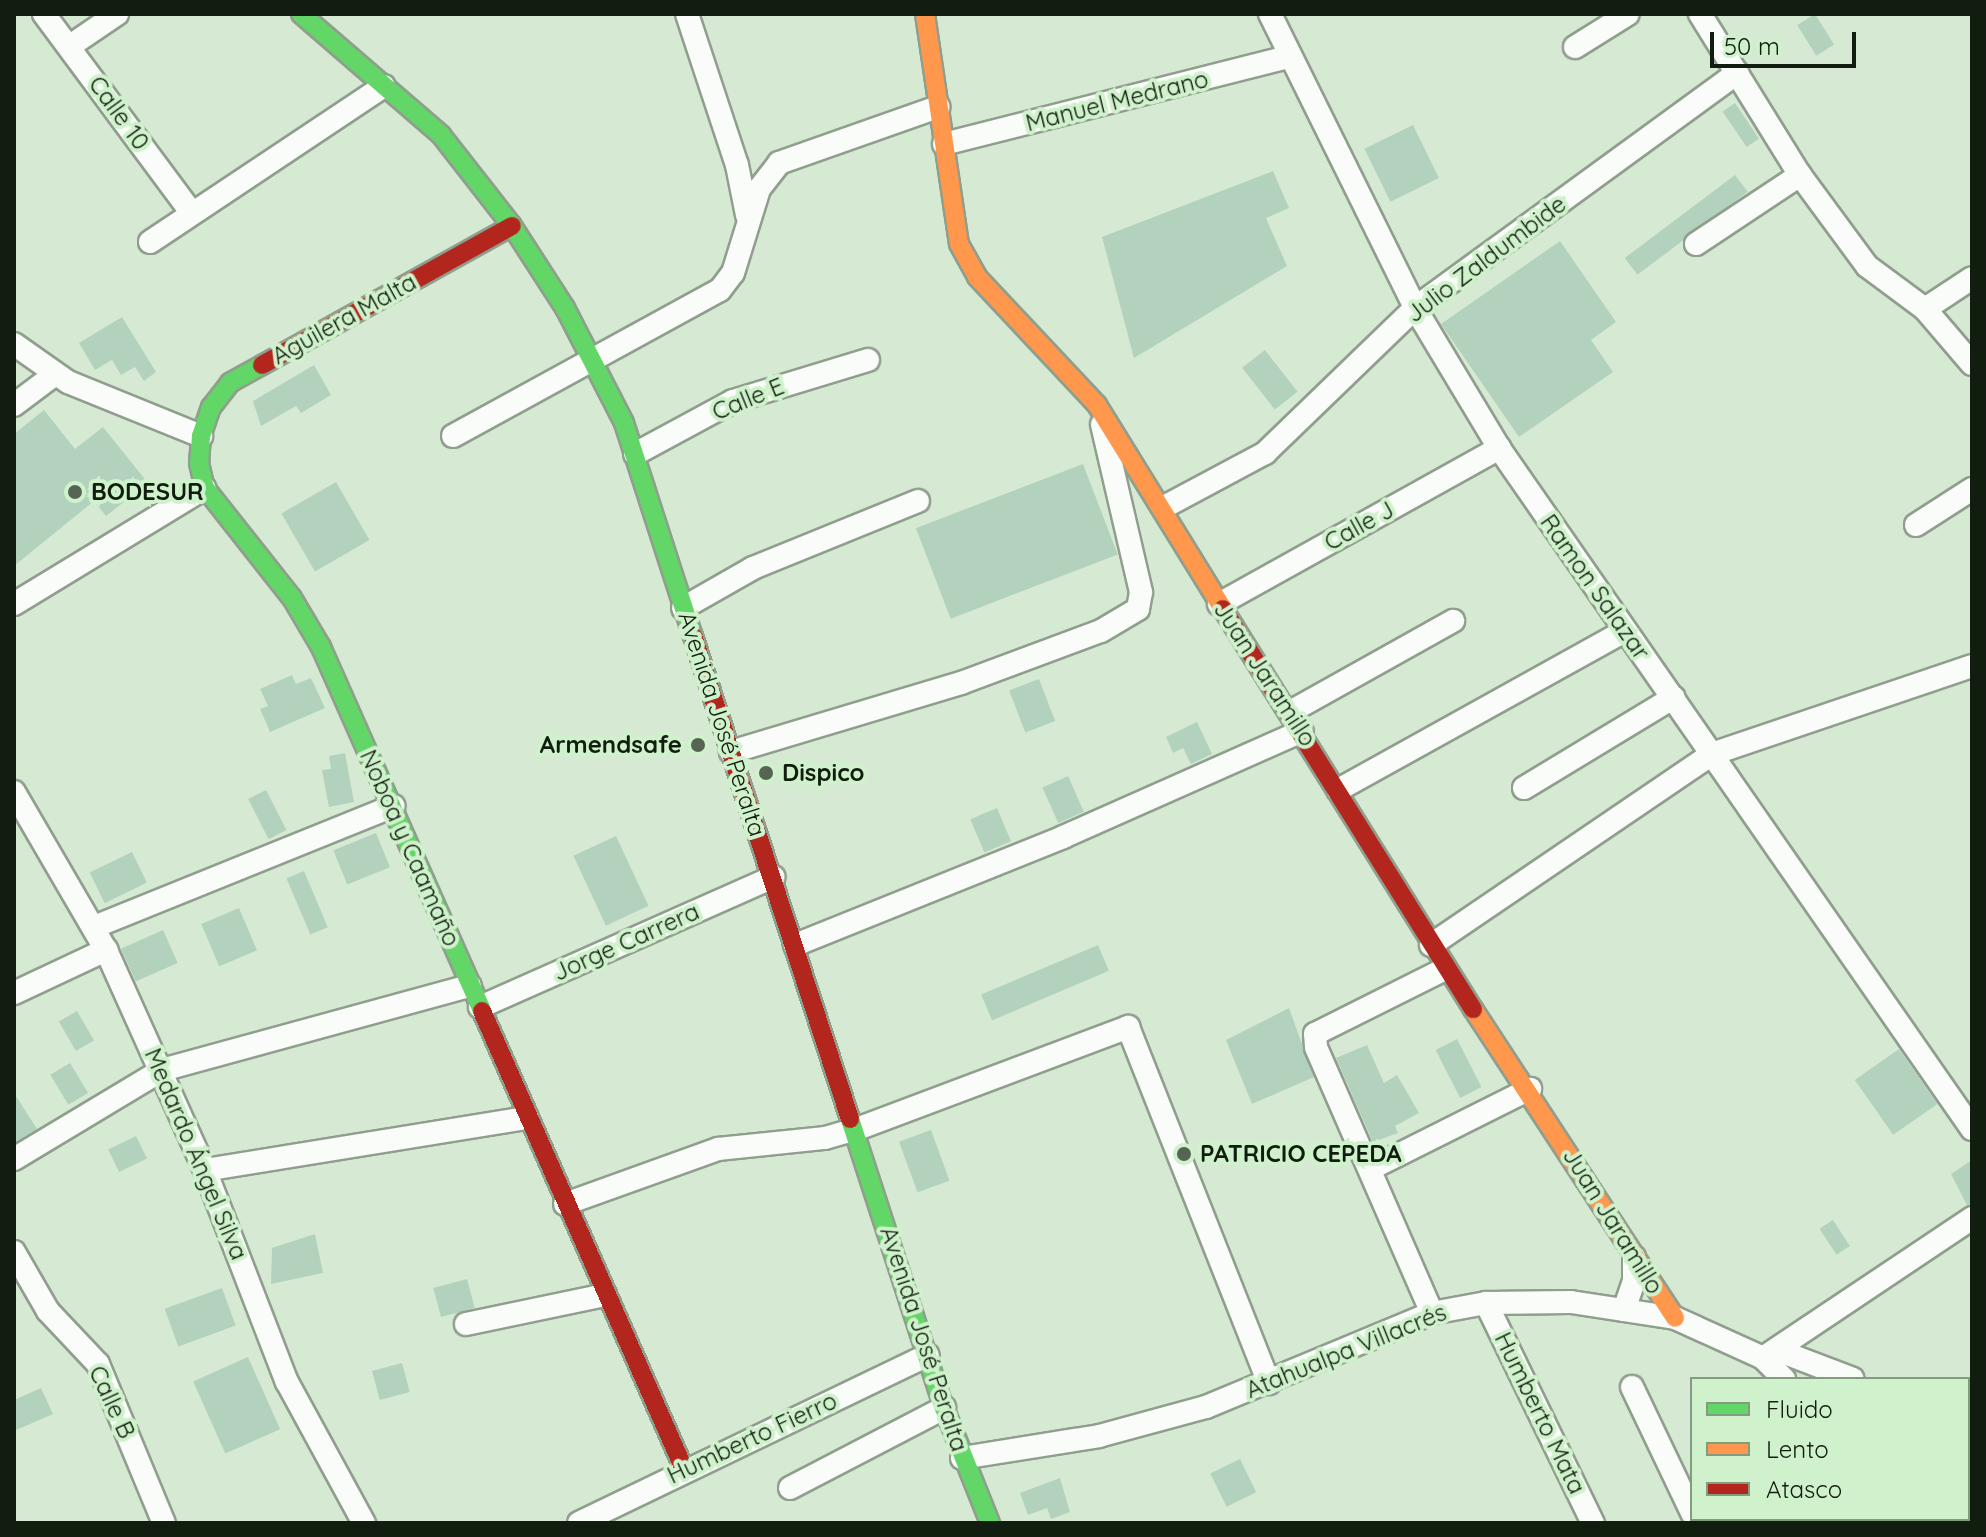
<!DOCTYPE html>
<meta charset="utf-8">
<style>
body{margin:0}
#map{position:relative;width:1986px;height:1537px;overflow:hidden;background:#d6e9d3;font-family:Quicksand,sans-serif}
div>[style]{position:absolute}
.building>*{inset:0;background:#b3d2be;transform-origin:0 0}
.roads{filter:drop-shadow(2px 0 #909e8e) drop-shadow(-2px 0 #909e8e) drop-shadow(0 2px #909e8e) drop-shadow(0 -2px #909e8e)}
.street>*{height:22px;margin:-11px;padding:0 11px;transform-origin:11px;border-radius:11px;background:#f9fcf8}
.fast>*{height:18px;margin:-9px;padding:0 9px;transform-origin:9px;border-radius:9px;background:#63d668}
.slow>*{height:18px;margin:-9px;padding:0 9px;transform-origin:9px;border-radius:9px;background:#ff974d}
.jam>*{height:18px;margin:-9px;padding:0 9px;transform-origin:9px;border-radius:9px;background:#b3261e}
.dots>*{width:22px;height:22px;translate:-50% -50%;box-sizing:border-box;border:4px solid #cff1cb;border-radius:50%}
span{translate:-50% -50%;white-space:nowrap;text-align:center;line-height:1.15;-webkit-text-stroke:8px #cff1cb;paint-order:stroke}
.street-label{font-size:24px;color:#111d0f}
.poi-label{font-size:24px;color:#111d0f;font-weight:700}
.left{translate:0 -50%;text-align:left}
.right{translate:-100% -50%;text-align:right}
.frame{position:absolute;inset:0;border:16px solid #111d0f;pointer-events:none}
.legend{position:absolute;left:1690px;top:1377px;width:280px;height:144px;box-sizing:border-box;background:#cff1cb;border:2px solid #839c80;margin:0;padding:10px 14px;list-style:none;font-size:24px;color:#111d0f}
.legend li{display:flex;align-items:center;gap:16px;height:40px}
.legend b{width:40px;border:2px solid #839c80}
.scale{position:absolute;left:1710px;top:32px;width:146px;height:36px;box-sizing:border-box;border:4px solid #111d0f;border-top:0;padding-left:10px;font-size:24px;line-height:28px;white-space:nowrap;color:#111d0f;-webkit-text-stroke:6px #cff1cb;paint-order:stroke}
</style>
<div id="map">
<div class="building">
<div style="left:1815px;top:14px;width:36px;height:21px;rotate:58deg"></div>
<div style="left:1735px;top:103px;width:43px;height:15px;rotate:56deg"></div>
<div style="left:1413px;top:125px;width:59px;height:54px;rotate:64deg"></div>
<div style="clip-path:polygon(1273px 171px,1289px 208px,1266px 218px,1287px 266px,1134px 358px,1102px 237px)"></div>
<div style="left:1735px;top:175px;width:21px;height:138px;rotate:53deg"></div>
<div style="clip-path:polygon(1560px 241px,1616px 322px,1591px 340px,1613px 372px,1519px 437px,1441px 324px)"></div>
<div style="clip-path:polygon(122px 317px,156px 372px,144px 381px,135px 367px,121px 375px,112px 360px,95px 370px,79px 343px)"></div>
<div style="left:1265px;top:350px;width:53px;height:29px;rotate:52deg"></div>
<div style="clip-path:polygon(314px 365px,331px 395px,301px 413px,296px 406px,261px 426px,253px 401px)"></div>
<div style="clip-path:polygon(44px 410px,75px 449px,103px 427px,148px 483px,106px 516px,94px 501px,14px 566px,14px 434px)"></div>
<div style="left:1083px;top:464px;width:97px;height:179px;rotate:69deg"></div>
<div style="left:336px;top:482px;width:67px;height:63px;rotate:60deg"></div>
<div style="clip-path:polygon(292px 675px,296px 684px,311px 678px,325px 708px,270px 732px,260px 709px,268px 706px,260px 689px)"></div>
<div style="left:1039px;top:679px;width:45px;height:32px;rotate:69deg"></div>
<div style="clip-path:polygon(1197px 722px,1212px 754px,1191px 764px,1183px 748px,1173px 753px,1166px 737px)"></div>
<div style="clip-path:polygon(345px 753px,354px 802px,329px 807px,322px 770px,331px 769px,329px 756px)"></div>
<div style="left:1068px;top:776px;width:39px;height:28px;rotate:66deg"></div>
<div style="left:266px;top:790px;width:45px;height:20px;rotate:63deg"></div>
<div style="left:997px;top:808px;width:36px;height:29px;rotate:67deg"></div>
<div style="left:376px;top:833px;width:37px;height:46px;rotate:68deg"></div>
<div style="left:616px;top:836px;width:77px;height:47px;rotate:65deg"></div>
<div style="left:132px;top:852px;width:34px;height:47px;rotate:64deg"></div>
<div style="left:304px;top:871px;width:61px;height:19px;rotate:67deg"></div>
<div style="left:239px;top:908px;width:46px;height:41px;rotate:67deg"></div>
<div style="left:163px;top:930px;width:36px;height:46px;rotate:66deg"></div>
<div style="left:1098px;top:945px;width:28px;height:127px;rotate:67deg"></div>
<div style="clip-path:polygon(1289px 1008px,1314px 1077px,1252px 1104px,1226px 1040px)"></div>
<div style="left:77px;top:1011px;width:34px;height:21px;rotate:60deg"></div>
<div style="left:1457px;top:1039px;width:54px;height:24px;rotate:63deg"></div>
<div style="clip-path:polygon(1367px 1045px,1384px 1083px,1397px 1075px,1419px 1113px,1395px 1126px,1398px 1133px,1373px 1142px,1336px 1058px)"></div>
<div style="left:1899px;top:1049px;width:67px;height:54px;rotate:55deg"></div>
<div style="left:70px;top:1063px;width:35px;height:23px;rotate:59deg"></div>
<div style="clip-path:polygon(14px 1093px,37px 1129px,14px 1143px)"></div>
<div style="left:931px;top:1130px;width:54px;height:34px;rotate:70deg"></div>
<div style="left:136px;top:1136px;width:25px;height:31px;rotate:64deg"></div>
<div style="clip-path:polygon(1972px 1160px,1972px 1204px,1967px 1205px,1951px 1174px)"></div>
<div style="left:1833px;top:1220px;width:31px;height:16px;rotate:57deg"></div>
<div style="clip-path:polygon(315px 1234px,323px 1273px,271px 1284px,272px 1248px)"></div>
<div style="left:467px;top:1279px;width:30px;height:35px;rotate:75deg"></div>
<div style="left:222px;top:1288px;width:40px;height:61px;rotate:70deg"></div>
<div style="left:248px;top:1357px;width:79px;height:60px;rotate:66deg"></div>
<div style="left:402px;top:1363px;width:30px;height:31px;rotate:75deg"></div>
<div style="clip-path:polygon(41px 1388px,53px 1414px,14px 1431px,14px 1400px)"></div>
<div style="left:1240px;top:1459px;width:37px;height:33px;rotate:64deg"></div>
<div style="clip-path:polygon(1060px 1478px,1070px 1512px,1051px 1519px,1047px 1508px,1028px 1515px,1020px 1493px)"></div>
</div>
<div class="roads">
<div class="street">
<div style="left:44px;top:14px;width:248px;rotate:53.4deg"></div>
<div style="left:687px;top:14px;width:159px;rotate:71.7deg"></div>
<div style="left:737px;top:165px;width:51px;rotate:78.7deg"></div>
<div style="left:1270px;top:14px;width:328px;rotate:63.7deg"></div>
<div style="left:1415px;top:308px;width:163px;rotate:59deg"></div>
<div style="left:1499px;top:448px;width:829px;rotate:55.22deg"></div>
<div style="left:1700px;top:14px;width:190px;rotate:58.2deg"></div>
<div style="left:1800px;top:175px;width:113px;rotate:53.6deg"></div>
<div style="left:1867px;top:266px;width:72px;rotate:36.6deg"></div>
<div style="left:1925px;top:309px;width:72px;rotate:49.5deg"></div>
<div style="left:70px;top:46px;width:57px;rotate:-34.2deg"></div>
<div style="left:1575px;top:47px;width:62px;rotate:-31.9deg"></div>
<div style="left:944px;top:144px;width:356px;rotate:-14.2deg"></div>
<div style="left:150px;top:242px;width:281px;rotate:-33.7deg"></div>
<div style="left:1696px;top:244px;width:125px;rotate:-33.6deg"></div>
<div style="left:1925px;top:309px;width:56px;rotate:-33.4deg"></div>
<div style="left:14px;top:344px;width:66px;rotate:35.1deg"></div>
<div style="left:68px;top:382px;width:144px;rotate:22.1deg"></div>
<div style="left:14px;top:405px;width:50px;rotate:-36.9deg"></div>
<div style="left:453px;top:436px;width:304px;rotate:-28.7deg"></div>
<div style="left:720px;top:290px;width:21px;rotate:-53deg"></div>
<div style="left:733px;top:273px;width:88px;rotate:-72.8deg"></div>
<div style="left:759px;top:189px;width:33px;rotate:-52deg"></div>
<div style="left:779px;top:163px;width:169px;rotate:-19.4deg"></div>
<div style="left:635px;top:454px;width:111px;rotate:-28.4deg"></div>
<div style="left:733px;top:401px;width:141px;rotate:-16.9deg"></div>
<div style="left:1164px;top:507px;width:115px;rotate:-28.1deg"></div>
<div style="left:1265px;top:453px;width:209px;rotate:-44deg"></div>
<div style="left:1415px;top:308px;width:399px;rotate:-36.1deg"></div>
<div style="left:1916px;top:525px;width:67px;rotate:-32.7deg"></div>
<div style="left:14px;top:604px;width:223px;rotate:-31.3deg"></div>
<div style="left:1219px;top:604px;width:321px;rotate:-29.1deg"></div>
<div style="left:683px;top:608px;width:81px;rotate:-29.7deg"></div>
<div style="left:753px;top:568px;width:178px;rotate:-22.1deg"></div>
<div style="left:1290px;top:712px;width:187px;rotate:-29.2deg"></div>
<div style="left:731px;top:752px;width:240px;rotate:-16.7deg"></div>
<div style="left:961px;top:683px;width:149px;rotate:-20.4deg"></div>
<div style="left:1101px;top:631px;width:43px;rotate:-30.7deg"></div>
<div style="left:1138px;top:609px;width:17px;rotate:-80deg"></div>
<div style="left:1141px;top:592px;width:172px;rotate:-103.1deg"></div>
<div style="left:1524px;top:788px;width:175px;rotate:-31.2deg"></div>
<div style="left:1338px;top:790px;width:328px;rotate:-29deg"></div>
<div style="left:14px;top:792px;width:183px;rotate:59.8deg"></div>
<div style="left:106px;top:950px;width:241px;rotate:65.8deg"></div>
<div style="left:205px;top:1170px;width:227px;rotate:68.9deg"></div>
<div style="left:287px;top:1382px;width:161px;rotate:61.4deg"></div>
<div style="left:94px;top:927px;width:323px;rotate:-22deg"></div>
<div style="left:795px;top:945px;width:289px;rotate:-21.9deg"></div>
<div style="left:1063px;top:837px;width:261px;rotate:-23.9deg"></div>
<div style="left:1431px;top:945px;width:340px;rotate:-34.2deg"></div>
<div style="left:1712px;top:754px;width:274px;rotate:-18.7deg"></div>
<div style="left:14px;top:993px;width:102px;rotate:-25.1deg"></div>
<div style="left:480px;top:1007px;width:321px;rotate:-23.9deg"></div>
<div style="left:14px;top:1159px;width:173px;rotate:-31deg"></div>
<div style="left:162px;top:1070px;width:319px;rotate:-15.3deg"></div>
<div style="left:1372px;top:1168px;width:177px;rotate:-26.6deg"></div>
<div style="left:205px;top:1170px;width:326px;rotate:-9.2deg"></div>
<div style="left:565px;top:1204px;width:163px;rotate:-19.8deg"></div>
<div style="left:718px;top:1149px;width:108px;rotate:-5.9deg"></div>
<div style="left:825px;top:1138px;width:33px;rotate:-16deg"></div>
<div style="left:857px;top:1129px;width:290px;rotate:-20.6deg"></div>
<div style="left:1128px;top:1027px;width:383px;rotate:68.4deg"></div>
<div style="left:14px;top:1252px;width:68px;rotate:60deg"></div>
<div style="left:48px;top:1311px;width:73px;rotate:46.7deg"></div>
<div style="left:98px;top:1364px;width:172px;rotate:67.5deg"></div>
<div style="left:1486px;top:1303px;width:245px;rotate:64.1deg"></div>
<div style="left:1624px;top:1310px;width:31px;rotate:-71deg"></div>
<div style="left:1634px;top:1281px;width:24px;rotate:-90deg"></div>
<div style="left:1432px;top:1313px;width:290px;rotate:-113.6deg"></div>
<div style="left:1316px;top:1047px;width:13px;rotate:-94deg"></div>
<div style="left:1315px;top:1034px;width:145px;rotate:-26.6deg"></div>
<div style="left:466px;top:1324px;width:142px;rotate:-11.8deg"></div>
<div style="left:1777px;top:1350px;width:81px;rotate:20.9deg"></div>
<div style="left:1763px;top:1358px;width:252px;rotate:-33.8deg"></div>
<div style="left:1632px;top:1387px;width:140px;rotate:64.5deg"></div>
<div style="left:1968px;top:1414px;width:4px;rotate:-27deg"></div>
<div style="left:962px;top:1458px;width:139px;rotate:-9.1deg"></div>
<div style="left:1099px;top:1436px;width:111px;rotate:-15.2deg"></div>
<div style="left:1206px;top:1407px;width:245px;rotate:-22.6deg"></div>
<div style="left:1432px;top:1313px;width:55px;rotate:-10.5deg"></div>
<div style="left:1486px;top:1303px;width:85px;rotate:-0.7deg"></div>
<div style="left:1571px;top:1302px;width:105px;rotate:8.7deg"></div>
<div style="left:1675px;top:1318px;width:97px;rotate:24.4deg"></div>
<div style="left:1763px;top:1358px;width:30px;rotate:45deg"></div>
<div style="left:1968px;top:1487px;width:4px"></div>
<div style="left:790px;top:1488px;width:174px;rotate:-27.5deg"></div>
<div style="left:1876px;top:1519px;width:5px;rotate:53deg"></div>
<div style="left:579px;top:1523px;width:387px;rotate:-25.7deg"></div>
</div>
<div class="fast">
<div style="left:301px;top:14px;width:185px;rotate:40.8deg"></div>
<div style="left:441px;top:135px;width:115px;rotate:52deg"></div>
<div style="left:512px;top:226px;width:98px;rotate:57.1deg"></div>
<div style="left:565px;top:308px;width:129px;rotate:62.8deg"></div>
<div style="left:624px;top:423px;width:224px;rotate:72.1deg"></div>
<div style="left:262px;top:365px;width:37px;rotate:151deg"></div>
<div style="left:230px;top:383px;width:31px;rotate:128deg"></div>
<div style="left:211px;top:407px;width:31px;rotate:109deg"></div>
<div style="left:201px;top:436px;width:27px;rotate:94deg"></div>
<div style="left:199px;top:463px;width:26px;rotate:77deg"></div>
<div style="left:205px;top:488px;width:140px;rotate:51.7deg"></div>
<div style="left:292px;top:598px;width:57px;rotate:59.4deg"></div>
<div style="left:321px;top:647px;width:398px;rotate:66.1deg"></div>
<div style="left:850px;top:1119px;width:304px;rotate:72deg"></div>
<div style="left:944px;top:1408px;width:124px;rotate:68.2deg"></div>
</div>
<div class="slow">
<div style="left:925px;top:14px;width:232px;rotate:81.6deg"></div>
<div style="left:959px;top:244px;width:38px;rotate:61deg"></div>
<div style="left:977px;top:277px;width:175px;rotate:46.8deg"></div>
<div style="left:1097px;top:405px;width:240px;rotate:58.3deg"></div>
<div style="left:1473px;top:1009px;width:369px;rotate:56.8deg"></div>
</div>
<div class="jam">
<div style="left:262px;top:365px;width:286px;rotate:-29.1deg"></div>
<div style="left:1223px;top:609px;width:472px;rotate:58deg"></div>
<div style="left:693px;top:636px;width:508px;rotate:71.99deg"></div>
<div style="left:482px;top:1011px;width:501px;rotate:66.2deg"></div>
</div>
</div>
<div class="dots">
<div style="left:75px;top:492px;background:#566454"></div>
<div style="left:698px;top:745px;background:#566454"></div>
<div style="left:766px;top:773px;background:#566454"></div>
<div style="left:1184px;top:1154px;background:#566454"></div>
</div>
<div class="street-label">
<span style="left:1117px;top:101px;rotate:-14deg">Manuel Medrano</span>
<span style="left:119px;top:113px;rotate:54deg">Calle 10</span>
<span style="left:1486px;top:259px;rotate:-37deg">Julio Zaldumbide</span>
<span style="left:344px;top:319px;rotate:-29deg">Aguilera Malta</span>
<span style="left:748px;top:399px;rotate:-22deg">Calle E</span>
<span style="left:1359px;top:526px;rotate:-29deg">Calle J</span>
<span style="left:1595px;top:587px;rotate:55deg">Ramon Salazar</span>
<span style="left:1265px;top:674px;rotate:57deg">Juan Jaramillo</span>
<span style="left:722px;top:724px;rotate:72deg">Avenida José Peralta</span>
<span style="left:410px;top:848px;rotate:66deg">Noboa y Caamaño</span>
<span style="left:626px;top:942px;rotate:-24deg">Jorge Carrera</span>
<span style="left:196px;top:1154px;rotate:67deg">Medardo Ángel Silva</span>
<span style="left:1613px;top:1221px;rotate:58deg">Juan Jaramillo</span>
<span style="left:924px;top:1339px;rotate:72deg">Avenida José Peralta</span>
<span style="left:1346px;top:1351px;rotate:-22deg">Atahualpa Villacrés</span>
<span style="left:112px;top:1402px;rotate:65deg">Calle B</span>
<span style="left:1540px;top:1413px;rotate:64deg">Humberto Mata</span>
<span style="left:752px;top:1438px;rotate:-25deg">Humberto Fierro</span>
</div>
<div class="poi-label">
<span class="left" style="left:91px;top:492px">BODESUR</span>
<span class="right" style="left:682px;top:745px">Armendsafe</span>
<span class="left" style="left:782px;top:773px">Dispico</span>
<span class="left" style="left:1200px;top:1154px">PATRICIO CEPEDA</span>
</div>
<div class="frame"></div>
<ul class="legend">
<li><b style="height:10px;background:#63d668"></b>Fluido</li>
<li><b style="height:10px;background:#ff974d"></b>Lento</li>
<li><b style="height:10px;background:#b3261e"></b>Atasco</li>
</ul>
<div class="scale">50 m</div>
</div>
